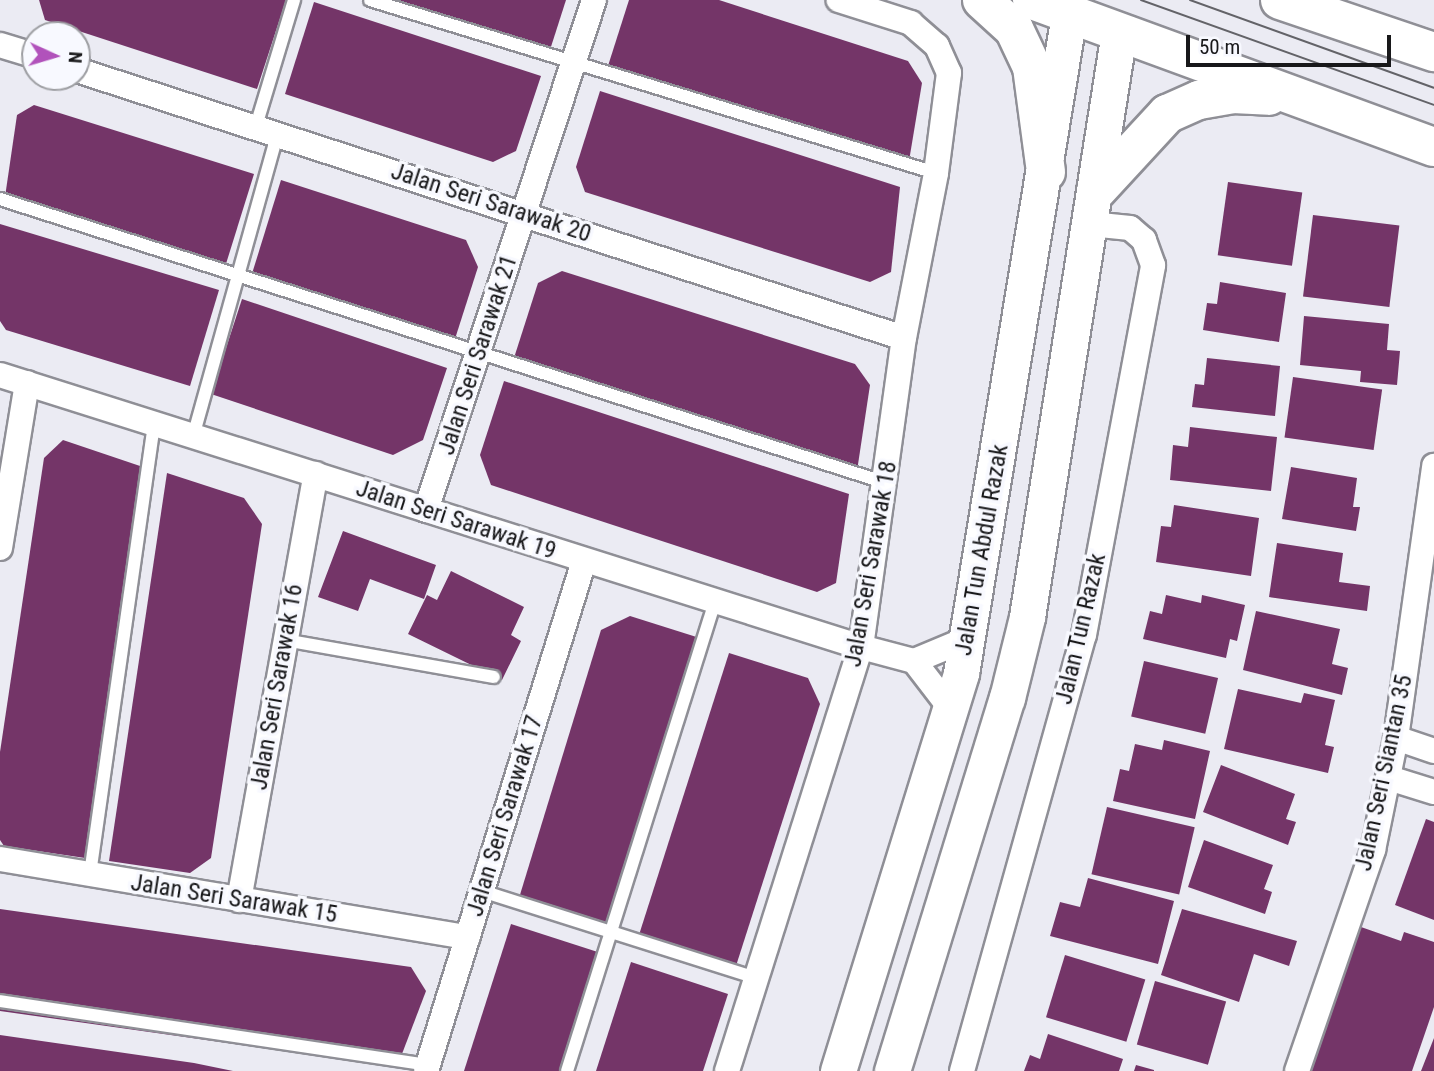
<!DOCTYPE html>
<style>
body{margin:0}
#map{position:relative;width:1434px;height:1071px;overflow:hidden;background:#ebebf3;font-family:"Roboto Condensed",sans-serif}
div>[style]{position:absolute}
.building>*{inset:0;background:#743568;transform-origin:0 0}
.roads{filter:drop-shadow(2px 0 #8f8f96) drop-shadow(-2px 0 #8f8f96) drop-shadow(0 2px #8f8f96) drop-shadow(0 -2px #8f8f96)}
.service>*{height:12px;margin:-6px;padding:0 6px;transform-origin:6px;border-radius:6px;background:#fff}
.minor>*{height:24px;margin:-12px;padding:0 12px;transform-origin:12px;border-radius:12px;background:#fff}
.secondary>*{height:35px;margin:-17.5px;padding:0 17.5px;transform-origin:17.5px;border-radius:17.5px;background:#fff}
.trunk>*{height:38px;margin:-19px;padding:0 19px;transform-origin:19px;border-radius:19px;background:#fff}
.tram>*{height:2px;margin:-1px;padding:0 1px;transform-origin:1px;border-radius:1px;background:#636368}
span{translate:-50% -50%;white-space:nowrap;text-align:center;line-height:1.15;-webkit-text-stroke:7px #f8f9ff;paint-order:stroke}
.street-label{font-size:24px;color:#18181a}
.north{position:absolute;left:21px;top:21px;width:70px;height:70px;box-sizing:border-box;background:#f8f9ff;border:2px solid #9e9fa3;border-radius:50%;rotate:94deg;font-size:19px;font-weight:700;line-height:28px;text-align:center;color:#18181a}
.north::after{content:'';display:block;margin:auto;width:24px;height:32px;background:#b152bb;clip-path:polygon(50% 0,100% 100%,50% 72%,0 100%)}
.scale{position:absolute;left:1186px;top:35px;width:205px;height:32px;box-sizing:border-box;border:4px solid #18181a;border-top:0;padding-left:9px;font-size:21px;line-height:24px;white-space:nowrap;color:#18181a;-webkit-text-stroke:5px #f8f9ff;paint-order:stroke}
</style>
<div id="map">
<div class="building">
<div style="clip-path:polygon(39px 0,286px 0,257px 89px,45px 20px)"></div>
<div style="clip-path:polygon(388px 0,566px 0,549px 53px)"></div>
<div style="clip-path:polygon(629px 0,719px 0,908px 61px,922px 83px,908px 167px,607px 69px)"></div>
<div style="clip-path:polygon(314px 2px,541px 76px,516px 151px,493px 162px,285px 94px)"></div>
<div style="clip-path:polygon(600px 91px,900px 187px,891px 272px,870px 282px,585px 192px,576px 167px)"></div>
<div style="clip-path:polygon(34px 105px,254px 174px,225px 267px,5px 197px,17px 115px)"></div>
<div style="clip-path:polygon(281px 180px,466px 240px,478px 267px,454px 342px,251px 277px)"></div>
<div style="left:1228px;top:182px;width:75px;height:74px;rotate:8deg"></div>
<div style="left:1313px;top:215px;width:87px;height:82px;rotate:7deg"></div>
<div style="clip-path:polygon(0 224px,219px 290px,190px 386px,6px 330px,0 321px)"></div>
<div style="clip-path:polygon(562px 271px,855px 364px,870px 385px,857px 471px,513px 361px,538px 283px)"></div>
<div style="clip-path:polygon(1220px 282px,1286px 293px,1279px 342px,1203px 330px,1207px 303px,1217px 304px)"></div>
<div style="clip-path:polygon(242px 299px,447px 368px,423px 440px,393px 455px,211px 394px)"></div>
<div style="clip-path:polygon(1304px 316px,1389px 324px,1387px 350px,1400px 351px,1397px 385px,1360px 382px,1361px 371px,1300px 365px)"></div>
<div style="clip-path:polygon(1207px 358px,1280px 366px,1275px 416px,1192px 407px,1195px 384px,1204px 385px)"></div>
<div style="left:1293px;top:377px;width:90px;height:61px;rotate:8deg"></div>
<div style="clip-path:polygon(504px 381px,849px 494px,836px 583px,817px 592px,491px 485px,480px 455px)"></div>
<div style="clip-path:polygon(1190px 427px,1277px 437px,1271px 491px,1170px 480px,1173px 445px,1188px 447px)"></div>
<div style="clip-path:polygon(63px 440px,143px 467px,85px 858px,4px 846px,0 840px,0 752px,44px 458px)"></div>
<div style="clip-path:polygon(1291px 467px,1357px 478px,1353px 507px,1360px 507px,1356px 531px,1282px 519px)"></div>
<div style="clip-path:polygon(167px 473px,244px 498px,262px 524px,211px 858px,190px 873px,109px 861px)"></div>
<div style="clip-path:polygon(1174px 505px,1259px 518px,1251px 576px,1156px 562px,1161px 526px,1171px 527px)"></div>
<div style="clip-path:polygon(343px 531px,436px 565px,424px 599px,370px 579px,358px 611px,318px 597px)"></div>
<div style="clip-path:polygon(1277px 543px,1343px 553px,1339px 582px,1370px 586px,1367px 611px,1269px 597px)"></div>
<div style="clip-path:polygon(451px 571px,524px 607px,511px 635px,521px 641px,502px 680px,408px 634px,427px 595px,437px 600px)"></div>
<div style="clip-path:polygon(1166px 595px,1201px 603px,1202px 595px,1245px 605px,1237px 641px,1230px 639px,1226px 658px,1143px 639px,1150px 611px,1162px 614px)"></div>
<div style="clip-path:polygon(1256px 611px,1340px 629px,1332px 664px,1348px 668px,1342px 695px,1243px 670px)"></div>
<div style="clip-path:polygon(630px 616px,706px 640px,617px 929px,519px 898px,601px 630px)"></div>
<div style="clip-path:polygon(729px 653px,808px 678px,820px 704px,735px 969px,638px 938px)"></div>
<div style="left:1144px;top:661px;width:76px;height:57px;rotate:13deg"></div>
<div style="clip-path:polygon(1238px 689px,1301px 703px,1304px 693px,1335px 700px,1325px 745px,1334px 747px,1328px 773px,1224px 749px)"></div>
<div style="clip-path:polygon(1164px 740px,1210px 751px,1195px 819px,1113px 801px,1120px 769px,1129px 771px,1135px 744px,1162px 750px)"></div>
<div style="clip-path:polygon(1221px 765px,1295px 794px,1286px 819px,1296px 822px,1288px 845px,1203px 812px)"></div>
<div style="left:1107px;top:807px;width:90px;height:69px;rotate:13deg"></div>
<div style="clip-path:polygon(1426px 819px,1434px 822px,1434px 920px,1395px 905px)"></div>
<div style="clip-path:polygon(1204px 840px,1273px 865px,1264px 889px,1272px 892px,1265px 914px,1188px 887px)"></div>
<div style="clip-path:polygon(1088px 878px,1174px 901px,1158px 964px,1050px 936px,1060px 902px,1080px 907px)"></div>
<div style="clip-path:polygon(0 909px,411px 967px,426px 991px,397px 1067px,0 1011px)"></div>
<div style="clip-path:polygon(1182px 909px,1297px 941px,1289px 966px,1254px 954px,1239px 1002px,1161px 975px)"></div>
<div style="clip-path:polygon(511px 924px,607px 955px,570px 1071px,464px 1071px)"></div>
<div style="clip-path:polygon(1361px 927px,1401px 941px,1404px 932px,1434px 942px,1434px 1007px,1412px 1071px,1310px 1071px)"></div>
<div style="left:1065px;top:955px;width:84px;height:65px;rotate:17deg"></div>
<div style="clip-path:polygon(631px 962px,728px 994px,703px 1071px,596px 1071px)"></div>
<div style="left:1155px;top:981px;width:74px;height:66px;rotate:16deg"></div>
<div style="clip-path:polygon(1048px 1034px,1123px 1059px,1119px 1071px,1024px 1071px,1030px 1055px,1040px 1059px)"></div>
<div style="clip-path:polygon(0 1035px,194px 1063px,233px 1071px,0 1071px)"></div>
<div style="clip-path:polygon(1434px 1038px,1434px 1071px,1421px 1071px)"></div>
<div style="clip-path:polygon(1136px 1065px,1154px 1070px,1154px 1071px,1134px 1071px)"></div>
</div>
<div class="roads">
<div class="service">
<div style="left:370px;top:0;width:592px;rotate:17deg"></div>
<div style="left:256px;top:126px;width:132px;rotate:-73.2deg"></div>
<div style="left:0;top:199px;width:930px;rotate:17.77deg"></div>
<div style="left:194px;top:433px;width:312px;rotate:-74.4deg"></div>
<div style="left:284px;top:640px;width:213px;rotate:10deg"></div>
<div style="left:90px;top:874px;width:457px;rotate:-81.9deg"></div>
<div style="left:482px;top:891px;width:287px;rotate:17.6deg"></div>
<div style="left:0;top:1001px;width:433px;rotate:8.5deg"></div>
<div style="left:567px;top:1071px;width:493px;rotate:-72.5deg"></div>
</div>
<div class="minor">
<div style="left:0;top:45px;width:37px;rotate:17deg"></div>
<div style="left:77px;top:70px;width:869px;rotate:17.96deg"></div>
<div style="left:0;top:375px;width:903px;rotate:17.53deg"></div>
<div style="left:861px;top:647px;width:55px;rotate:14.8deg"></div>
<div style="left:914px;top:661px;width:57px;rotate:-22.5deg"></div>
<div style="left:426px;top:510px;width:537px;rotate:-71.77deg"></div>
<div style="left:0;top:548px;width:167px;rotate:-80.7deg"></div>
<div style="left:914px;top:661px;width:59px;rotate:52.5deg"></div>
<div style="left:1396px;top:738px;width:40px;rotate:18.9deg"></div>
<div style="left:1389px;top:778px;width:47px;rotate:17.3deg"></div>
<div style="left:0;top:859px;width:474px;rotate:9.5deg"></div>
<div style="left:239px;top:900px;width:433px;rotate:-79.8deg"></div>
<div style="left:426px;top:1071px;width:534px;rotate:-72.79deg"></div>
<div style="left:727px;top:1071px;width:445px;rotate:-72.5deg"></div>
<div style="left:861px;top:647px;width:312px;rotate:-82.1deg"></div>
<div style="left:904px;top:338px;width:168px;rotate:-79deg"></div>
<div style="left:936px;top:173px;width:101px;rotate:-82.6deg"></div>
<div style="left:949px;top:73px;width:30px;rotate:-114deg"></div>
<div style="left:937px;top:46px;width:35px;rotate:-139deg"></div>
<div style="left:911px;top:23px;width:76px;rotate:-162.3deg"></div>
<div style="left:962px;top:1071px;width:453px;rotate:-74.4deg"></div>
<div style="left:1084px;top:635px;width:376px;rotate:-79.4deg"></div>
<div style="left:1153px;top:265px;width:27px;rotate:-110deg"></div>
<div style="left:1144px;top:240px;width:18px;rotate:-139deg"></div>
<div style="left:1130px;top:228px;width:40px;rotate:-174.3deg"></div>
<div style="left:1297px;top:1071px;width:234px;rotate:-71deg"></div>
<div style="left:1373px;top:850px;width:114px;rotate:-78.4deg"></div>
<div style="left:1396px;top:738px;width:275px;rotate:-82deg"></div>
</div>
<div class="secondary">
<div style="left:838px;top:1071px;width:417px;rotate:-72.8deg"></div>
<div style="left:961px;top:673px;width:667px;rotate:-80.68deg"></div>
<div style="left:892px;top:1071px;width:390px;rotate:-72.9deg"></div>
<div style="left:1007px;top:698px;width:83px;rotate:-76.1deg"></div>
<div style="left:1027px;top:617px;width:592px;rotate:-81.06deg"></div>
</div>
<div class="trunk">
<div style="left:982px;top:0;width:43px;rotate:42.2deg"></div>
<div style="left:1014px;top:29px;width:42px;rotate:64.7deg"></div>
<div style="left:1032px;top:67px;width:106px;rotate:82.4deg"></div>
<div style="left:1032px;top:0;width:428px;rotate:20.1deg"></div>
<div style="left:1280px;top:0;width:163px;rotate:18.7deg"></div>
<div style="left:1096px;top:191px;width:105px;rotate:-47.3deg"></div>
<div style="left:1167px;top:114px;width:35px;rotate:-24deg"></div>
<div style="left:1199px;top:100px;width:35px;rotate:-10deg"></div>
<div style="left:1233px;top:94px;width:36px;rotate:3deg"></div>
</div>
</div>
<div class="tram">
<div style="left:1141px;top:0;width:311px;rotate:19.7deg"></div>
<div style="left:1190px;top:0;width:259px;rotate:19.8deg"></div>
</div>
<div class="street-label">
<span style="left:491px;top:203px;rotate:18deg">Jalan Seri Sarawak 20</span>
<span style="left:478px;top:355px;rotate:-72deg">Jalan Seri Sarawak 21</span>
<span style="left:456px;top:520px;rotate:18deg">Jalan Seri Sarawak 19</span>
<span style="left:982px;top:550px;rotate:-80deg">Jalan Tun Abdul Razak</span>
<span style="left:871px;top:564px;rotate:-80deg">Jalan Seri Sarawak 18</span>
<span style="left:1081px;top:629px;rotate:-77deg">Jalan Tun Razak</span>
<span style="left:277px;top:687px;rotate:-80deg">Jalan Seri Sarawak 16</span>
<span style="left:1384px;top:773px;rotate:-78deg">Jalan Seri Siantan 35</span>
<span style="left:505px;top:816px;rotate:-73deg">Jalan Seri Sarawak 17</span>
<span style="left:234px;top:899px;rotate:9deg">Jalan Seri Sarawak 15</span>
</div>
<div class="north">N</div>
<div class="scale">50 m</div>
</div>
